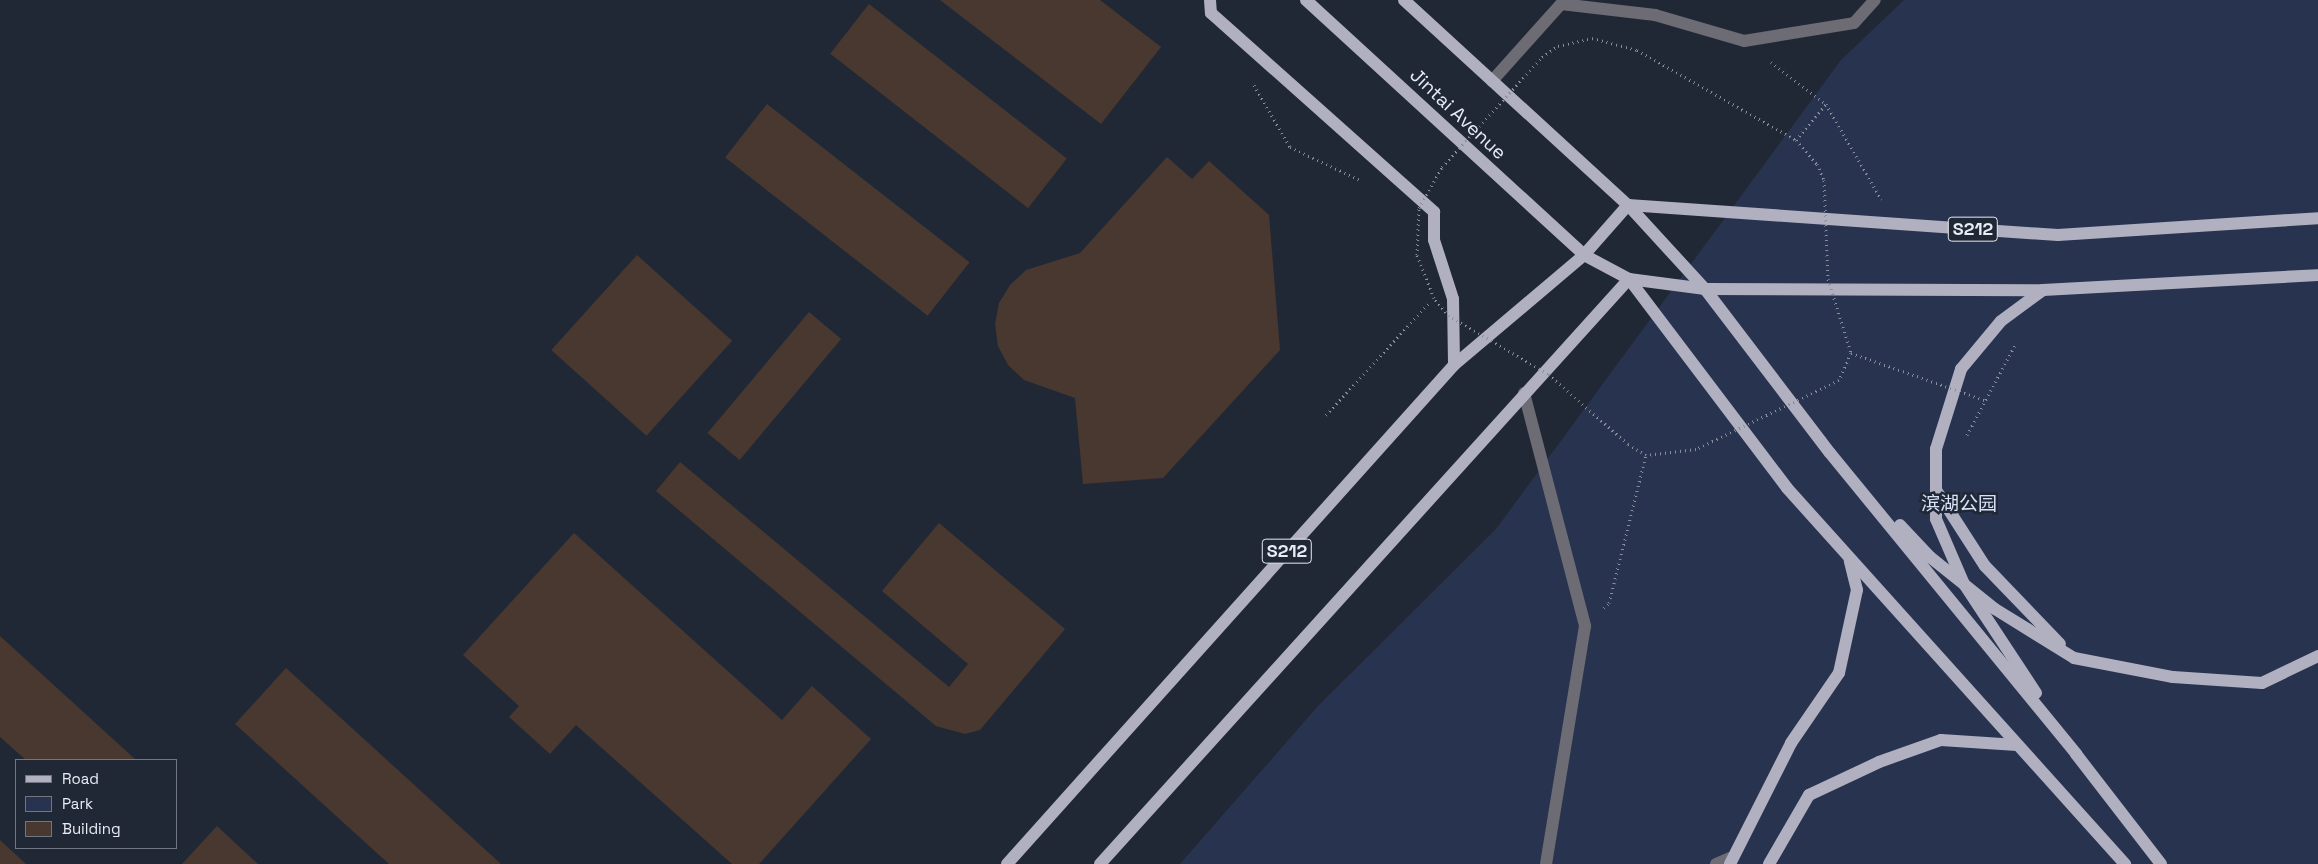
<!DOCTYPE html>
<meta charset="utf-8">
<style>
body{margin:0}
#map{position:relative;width:2318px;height:864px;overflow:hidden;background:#212835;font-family:"Space Grotesk","Noto Sans SC",sans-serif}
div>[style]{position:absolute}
.green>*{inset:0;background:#28344f}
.building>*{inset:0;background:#483830;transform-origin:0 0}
.path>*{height:3px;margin-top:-1.5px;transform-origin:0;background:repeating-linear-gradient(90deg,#898f9a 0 1px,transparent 0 5px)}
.lane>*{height:12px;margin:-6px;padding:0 6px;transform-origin:6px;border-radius:6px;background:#6d6c74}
.primary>*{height:12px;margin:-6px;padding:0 6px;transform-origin:6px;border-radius:6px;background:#b1b0c0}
.path-bridge>*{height:3px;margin-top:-1.5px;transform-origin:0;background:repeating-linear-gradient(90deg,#898f9a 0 1px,transparent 0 5px)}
span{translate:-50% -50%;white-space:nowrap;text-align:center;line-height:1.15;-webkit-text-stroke:5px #212835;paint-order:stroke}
.shield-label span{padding:1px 4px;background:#212835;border:1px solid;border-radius:4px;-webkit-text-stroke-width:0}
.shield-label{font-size:18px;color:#e8ecf5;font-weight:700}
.street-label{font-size:19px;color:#e8ecf5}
.park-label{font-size:19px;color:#d7e2f9}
.legend{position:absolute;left:15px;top:759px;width:162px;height:90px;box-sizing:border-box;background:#212835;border:1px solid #717682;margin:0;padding:6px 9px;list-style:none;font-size:15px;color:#e8ecf5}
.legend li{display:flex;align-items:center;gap:10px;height:25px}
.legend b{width:25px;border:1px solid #717682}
</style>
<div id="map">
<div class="green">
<div style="clip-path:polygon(1904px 0,2318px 0,2318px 864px,1180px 864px,1318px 706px,1496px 529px,1841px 60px)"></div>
</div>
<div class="building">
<div style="clip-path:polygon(940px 0,1100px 0,1161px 47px,1101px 124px)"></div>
<div style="left:869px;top:4px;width:251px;height:63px;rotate:38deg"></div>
<div style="left:767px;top:104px;width:257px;height:68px;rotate:38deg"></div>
<div style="clip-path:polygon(1167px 157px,1192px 179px,1209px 161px,1269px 215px,1280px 350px,1163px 478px,1083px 484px,1075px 398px,1024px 380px,1008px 365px,998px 346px,995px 324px,999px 303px,1010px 285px,1026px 270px,1080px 253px)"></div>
<div style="left:637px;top:255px;width:128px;height:128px;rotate:42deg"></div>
<div style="left:809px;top:312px;width:42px;height:158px;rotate:40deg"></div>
<div style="clip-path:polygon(680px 462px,949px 687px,968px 664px,882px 591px,939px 523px,1065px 629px,980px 730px,965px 734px,936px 726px,656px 491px)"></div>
<div style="clip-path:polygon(574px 533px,782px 720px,812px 686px,871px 739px,759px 864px,732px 864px,576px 725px,550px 754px,509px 717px,519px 706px,463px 655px)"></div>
<div style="clip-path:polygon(0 636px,136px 760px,26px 760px,0 737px)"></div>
<div style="clip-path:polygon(286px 668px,501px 864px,389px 864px,235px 724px)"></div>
<div style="clip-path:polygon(217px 826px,258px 864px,182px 864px)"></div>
<div style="clip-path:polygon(0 840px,26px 864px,0 864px)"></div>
</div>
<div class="path">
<div style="left:1771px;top:62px;width:69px;rotate:37.4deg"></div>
<div style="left:1254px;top:85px;width:72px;rotate:59.9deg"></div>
<div style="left:1290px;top:147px;width:77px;rotate:25.2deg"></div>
<div style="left:1796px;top:140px;width:47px;rotate:-50.2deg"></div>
<div style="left:1826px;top:104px;width:110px;rotate:59.9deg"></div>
<div style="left:1326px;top:415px;width:151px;rotate:-47.4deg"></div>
<div style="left:1967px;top:435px;width:104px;rotate:-62deg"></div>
<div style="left:1604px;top:608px;width:7px;rotate:-45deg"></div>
<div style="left:1609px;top:603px;width:153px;rotate:-76deg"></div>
</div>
<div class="lane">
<div style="left:1492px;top:81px;width:103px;rotate:-48.1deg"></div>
<div style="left:1561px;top:4px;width:95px;rotate:6.7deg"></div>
<div style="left:1655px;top:15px;width:93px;rotate:16.3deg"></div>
<div style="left:1744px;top:41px;width:111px;rotate:-9.3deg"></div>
<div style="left:1854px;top:23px;width:31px;rotate:-48deg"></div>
<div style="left:1524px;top:393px;width:241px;rotate:75.3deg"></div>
<div style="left:1585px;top:626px;width:241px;rotate:99.3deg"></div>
<div style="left:1716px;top:864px;width:15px;rotate:-23deg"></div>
</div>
<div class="primary">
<div style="left:1210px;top:0;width:13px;rotate:86deg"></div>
<div style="left:1211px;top:13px;width:299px;rotate:41.7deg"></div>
<div style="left:1434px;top:212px;width:28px;rotate:90deg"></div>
<div style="left:1434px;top:240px;width:62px;rotate:72.1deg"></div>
<div style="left:1453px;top:299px;width:66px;rotate:89.1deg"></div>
<div style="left:1306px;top:0;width:377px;rotate:42.5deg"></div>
<div style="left:1584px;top:255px;width:51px;rotate:28.1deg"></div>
<div style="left:1629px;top:279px;width:77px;rotate:7.5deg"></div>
<div style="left:1705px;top:289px;width:338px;rotate:0.2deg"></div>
<div style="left:2043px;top:290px;width:275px;rotate:-3.1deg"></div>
<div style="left:1404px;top:0;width:304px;rotate:42.5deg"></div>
<div style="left:1628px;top:205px;width:114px;rotate:47.5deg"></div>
<div style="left:1705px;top:289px;width:206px;rotate:52.7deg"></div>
<div style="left:1830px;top:453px;width:389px;rotate:50.7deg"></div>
<div style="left:2076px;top:754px;width:139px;rotate:52.3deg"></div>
<div style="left:1628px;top:205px;width:431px;rotate:4deg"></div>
<div style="left:2058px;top:235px;width:261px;rotate:-3.7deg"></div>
<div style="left:1629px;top:279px;width:262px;rotate:52.9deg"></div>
<div style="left:1787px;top:488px;width:506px;rotate:48.05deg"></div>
<div style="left:1936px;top:490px;width:90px;rotate:57.2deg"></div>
<div style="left:1985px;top:566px;width:108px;rotate:46.1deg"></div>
<div style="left:1900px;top:525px;width:44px;rotate:46.8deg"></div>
<div style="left:1930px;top:557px;width:83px;rotate:38.7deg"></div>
<div style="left:1995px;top:609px;width:93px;rotate:31.8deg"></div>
<div style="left:2074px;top:658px;width:101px;rotate:10.9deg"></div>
<div style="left:2173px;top:677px;width:89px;rotate:3.9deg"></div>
<div style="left:2262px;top:683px;width:62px;rotate:-25.7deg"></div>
<div style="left:2036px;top:693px;width:131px;rotate:-123.4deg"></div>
<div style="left:1964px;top:584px;width:71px;rotate:-113.3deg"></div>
<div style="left:1936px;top:519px;width:70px;rotate:-90deg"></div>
<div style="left:1936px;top:449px;width:84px;rotate:-72.6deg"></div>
<div style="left:1961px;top:369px;width:62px;rotate:-50.2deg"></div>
<div style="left:2001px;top:321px;width:52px;rotate:-36.4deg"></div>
<div style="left:1007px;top:864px;width:670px;rotate:-48.15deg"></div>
<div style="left:1454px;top:365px;width:170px;rotate:-40.2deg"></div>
<div style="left:1584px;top:255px;width:67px;rotate:-48.7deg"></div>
<div style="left:1100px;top:864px;width:789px;rotate:-47.88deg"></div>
<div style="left:1730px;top:864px;width:136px;rotate:-63.2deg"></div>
<div style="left:1791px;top:743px;width:85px;rotate:-55.6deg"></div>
<div style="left:1839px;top:673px;width:85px;rotate:-77.8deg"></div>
<div style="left:1857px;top:590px;width:30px;rotate:-104deg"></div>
<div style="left:1769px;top:864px;width:80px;rotate:-59.9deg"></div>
<div style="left:1809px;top:795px;width:77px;rotate:-25.2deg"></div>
<div style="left:1879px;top:762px;width:66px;rotate:-19.5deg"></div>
<div style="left:1941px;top:740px;width:76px;rotate:3.8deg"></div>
</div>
<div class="path-bridge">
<div style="left:1592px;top:38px;width:47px;rotate:14.9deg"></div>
<div style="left:1637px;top:50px;width:183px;rotate:29.5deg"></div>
<div style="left:1796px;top:140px;width:32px;rotate:49deg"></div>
<div style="left:1817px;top:164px;width:17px;rotate:66deg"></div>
<div style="left:1824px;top:180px;width:99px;rotate:87.7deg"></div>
<div style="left:1828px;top:279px;width:77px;rotate:72.7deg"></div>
<div style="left:1851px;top:353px;width:30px;rotate:114deg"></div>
<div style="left:1839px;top:380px;width:159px;rotate:154.2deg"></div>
<div style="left:1696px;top:449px;width:50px;rotate:173.2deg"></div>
<div style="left:1646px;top:455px;width:21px;rotate:-149deg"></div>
<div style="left:1628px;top:444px;width:106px;rotate:-138.8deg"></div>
<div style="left:1548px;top:374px;width:115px;rotate:-149.6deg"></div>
<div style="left:1449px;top:316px;width:23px;rotate:-130deg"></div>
<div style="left:1434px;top:298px;width:46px;rotate:-111.6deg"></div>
<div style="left:1417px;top:255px;width:47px;rotate:-87.6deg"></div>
<div style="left:1419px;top:208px;width:47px;rotate:-60.7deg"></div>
<div style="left:1442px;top:167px;width:149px;rotate:-47.7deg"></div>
<div style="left:1542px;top:57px;width:19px;rotate:-35deg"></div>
<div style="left:1558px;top:46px;width:35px;rotate:-13deg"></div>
<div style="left:1851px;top:353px;width:144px;rotate:19.4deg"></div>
</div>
<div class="shield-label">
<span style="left:1973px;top:229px">S212</span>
<span style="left:1287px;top:551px">S212</span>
</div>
<div class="street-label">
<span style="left:1458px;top:114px;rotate:43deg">Jintai Avenue</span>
</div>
<div class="park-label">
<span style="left:1959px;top:504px">滨湖公园</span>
</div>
<ul class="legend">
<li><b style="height:6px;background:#b1b0c0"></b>Road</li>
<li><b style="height:14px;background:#28344f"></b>Park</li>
<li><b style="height:14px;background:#483830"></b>Building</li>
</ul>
</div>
